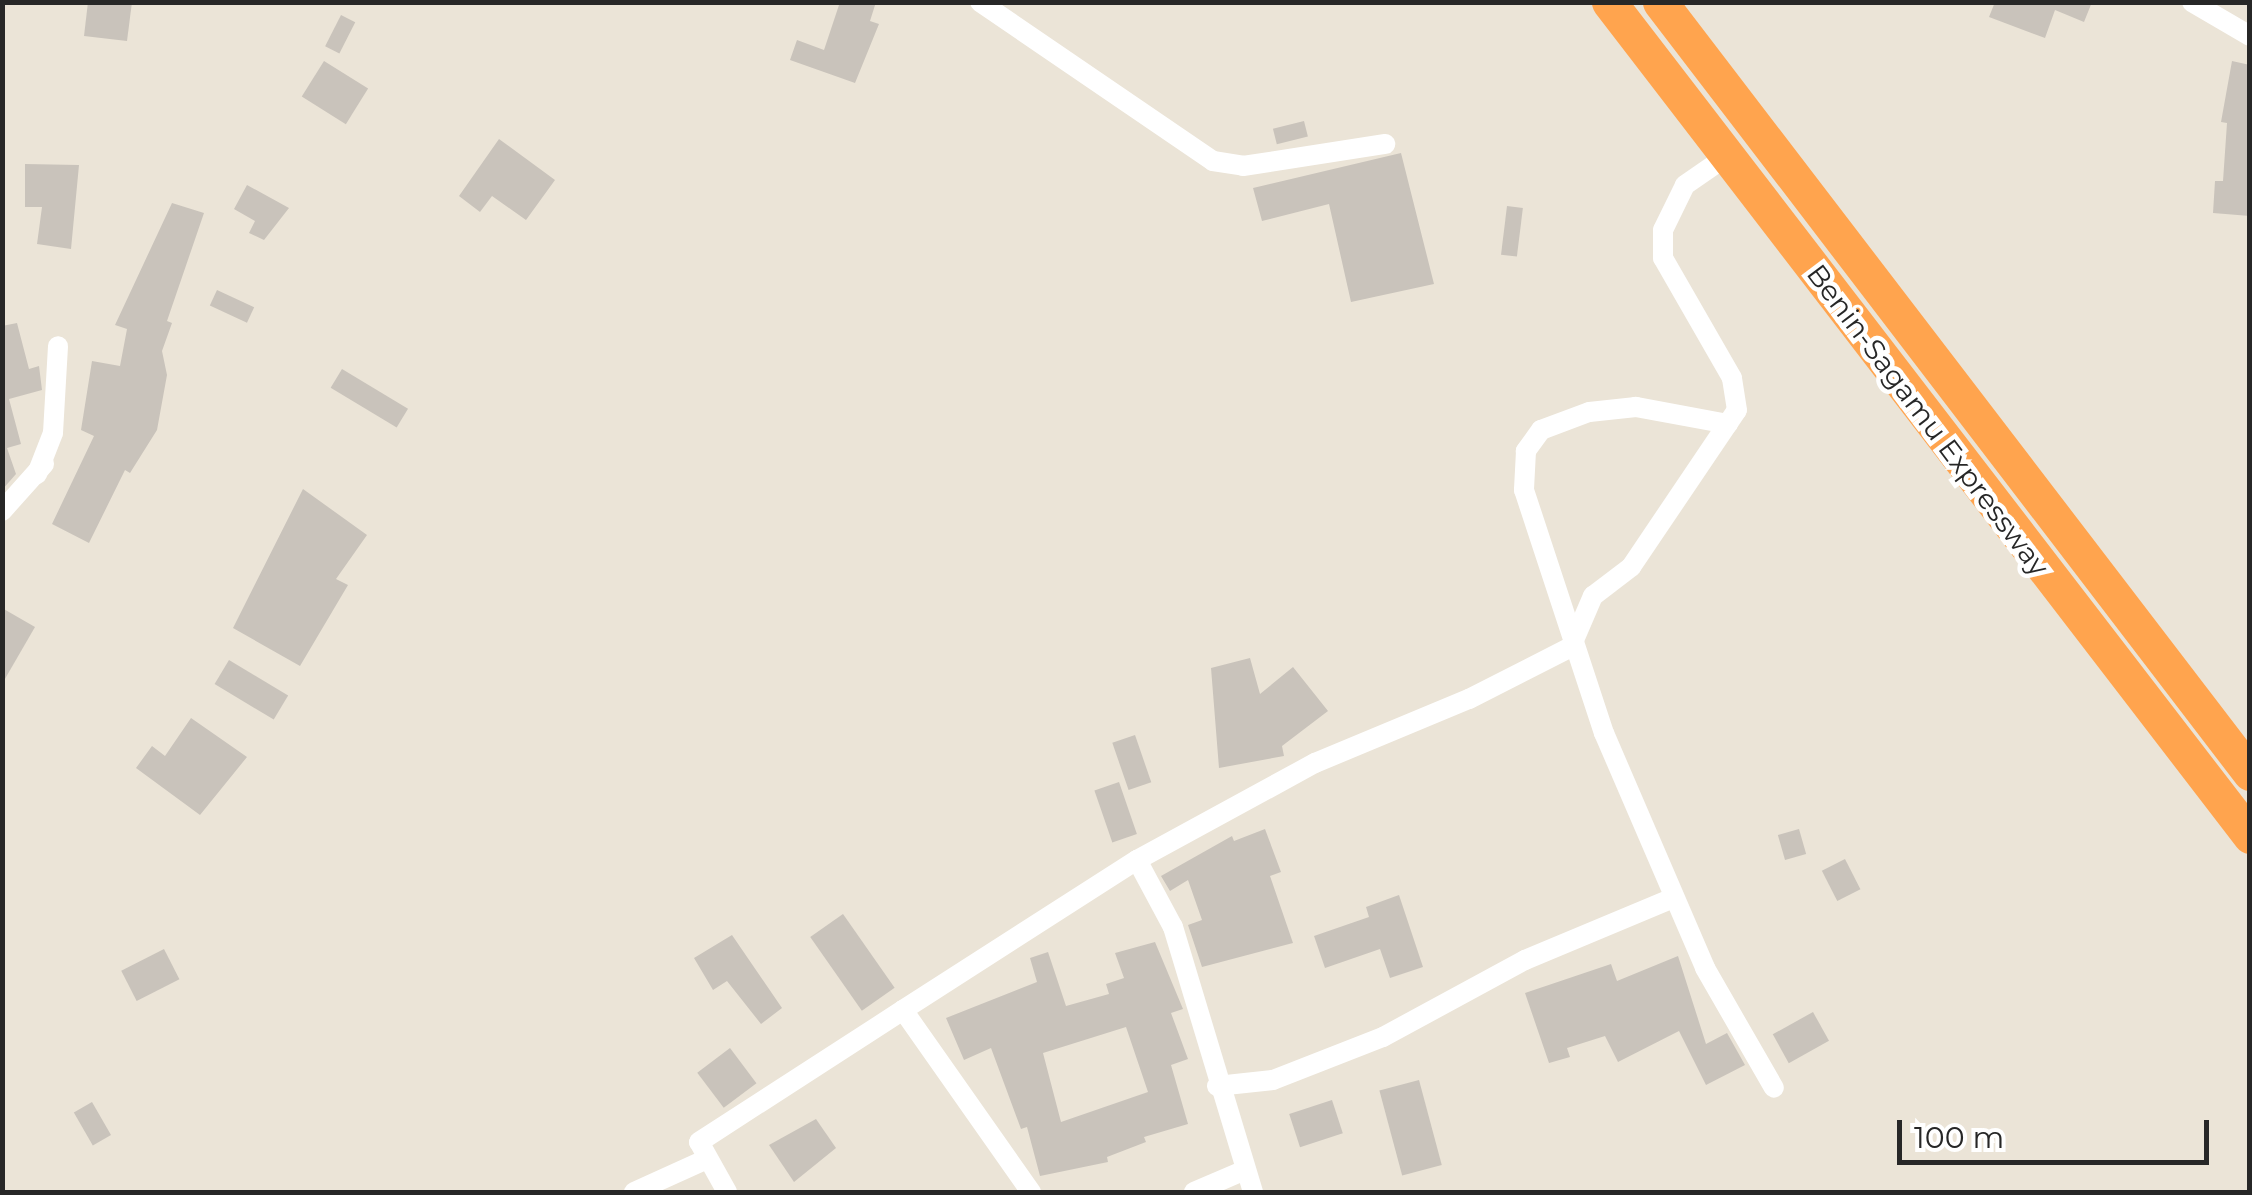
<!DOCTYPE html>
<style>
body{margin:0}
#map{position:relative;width:2252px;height:1195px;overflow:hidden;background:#ebe4d7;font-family:Montserrat,sans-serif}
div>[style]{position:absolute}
.building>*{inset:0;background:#c9c3bb;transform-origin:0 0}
.street>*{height:20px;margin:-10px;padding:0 10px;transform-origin:10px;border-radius:10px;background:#fff}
.highway>*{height:35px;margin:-17.5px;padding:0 17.5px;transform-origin:17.5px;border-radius:17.5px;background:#ffa44e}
span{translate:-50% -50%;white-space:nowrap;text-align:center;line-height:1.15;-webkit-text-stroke:9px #fff;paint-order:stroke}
.street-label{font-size:28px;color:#272727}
.frame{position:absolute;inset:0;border:5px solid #272727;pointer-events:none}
.scale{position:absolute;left:1897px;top:1120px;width:312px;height:45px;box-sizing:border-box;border:5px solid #272727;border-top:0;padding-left:12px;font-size:30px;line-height:35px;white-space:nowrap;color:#272727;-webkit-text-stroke:8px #fff;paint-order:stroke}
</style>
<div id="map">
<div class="building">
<div style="clip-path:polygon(88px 2px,132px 2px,127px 41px,84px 36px)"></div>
<div style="clip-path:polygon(840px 2px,876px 2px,870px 21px,879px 24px,855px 83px,790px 60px,797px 40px,824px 50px)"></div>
<div style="clip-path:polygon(1995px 2px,2092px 2px,2084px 22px,2055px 10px,2045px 38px,1989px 17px)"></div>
<div style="left:341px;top:15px;width:16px;height:35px;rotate:27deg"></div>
<div style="left:324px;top:61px;width:52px;height:42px;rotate:32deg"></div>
<div style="clip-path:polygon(2232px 61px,2250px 65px,2250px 216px,2213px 213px,2215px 181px,2223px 181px,2227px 123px,2221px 122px)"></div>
<div style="left:1304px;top:121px;width:16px;height:32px;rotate:76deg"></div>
<div style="clip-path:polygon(499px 139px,555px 180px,526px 220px,492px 196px,480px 212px,459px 196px)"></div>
<div style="clip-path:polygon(1401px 153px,1434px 284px,1351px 302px,1329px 204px,1262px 221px,1253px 188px)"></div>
<div style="clip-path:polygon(25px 164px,79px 165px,71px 249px,37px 244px,42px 207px,25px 207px)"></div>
<div style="clip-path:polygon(247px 185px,289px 208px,264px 240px,249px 233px,255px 221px,234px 209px)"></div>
<div style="clip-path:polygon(172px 203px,204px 213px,167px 321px,172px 323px,162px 351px,167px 375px,157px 430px,130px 473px,125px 470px,89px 543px,52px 524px,94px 436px,81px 430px,92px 361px,120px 366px,127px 329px,115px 325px)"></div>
<div style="left:1507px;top:206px;width:16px;height:49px;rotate:7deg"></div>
<div style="left:217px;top:290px;width:41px;height:17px;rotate:25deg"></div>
<div style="clip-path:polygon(17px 323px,29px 369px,39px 366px,42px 390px,9px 399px,21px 444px,7px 448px,16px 474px,2px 490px,2px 326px)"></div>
<div style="left:342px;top:369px;width:77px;height:22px;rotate:31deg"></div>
<div style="clip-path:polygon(303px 489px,367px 535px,336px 579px,348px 585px,300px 666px,233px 628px)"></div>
<div style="clip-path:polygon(2px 608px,35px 627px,2px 684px)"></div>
<div style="clip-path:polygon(1250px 658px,1260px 694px,1293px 667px,1328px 711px,1282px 746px,1284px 756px,1219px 768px,1211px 668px)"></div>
<div style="left:229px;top:660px;width:69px;height:28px;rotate:31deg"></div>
<div style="clip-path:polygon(191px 718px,247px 757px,200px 815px,136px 768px,152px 746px,165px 756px)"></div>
<div style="left:1135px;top:735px;width:50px;height:24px;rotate:71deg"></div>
<div style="left:1119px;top:782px;width:55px;height:26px;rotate:71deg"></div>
<div style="clip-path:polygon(1265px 829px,1281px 872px,1270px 876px,1293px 943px,1202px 967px,1188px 925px,1202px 920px,1188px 880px,1170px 891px,1161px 876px,1232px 836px,1234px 841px)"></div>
<div style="left:1799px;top:829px;width:26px;height:22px;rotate:74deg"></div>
<div style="left:1845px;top:859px;width:34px;height:26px;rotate:63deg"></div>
<div style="clip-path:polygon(1399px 895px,1423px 967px,1390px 978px,1380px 949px,1325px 968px,1314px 936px,1369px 917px,1366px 907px)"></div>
<div style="left:843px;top:914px;width:90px;height:40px;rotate:55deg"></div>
<div style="clip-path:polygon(732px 935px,782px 1008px,761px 1024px,727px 981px,713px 990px,694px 958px)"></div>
<div style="clip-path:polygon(evenodd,1155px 942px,1183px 1009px,1171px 1013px,1188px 1059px,1171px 1065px,1188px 1124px,1144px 1137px,1146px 1142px,1107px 1157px,1108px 1162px,1040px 1176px,1027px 1127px,1021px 1129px,991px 1048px,964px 1060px,946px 1018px,1037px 982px,1030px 958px,1048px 952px,1066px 1006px,1109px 994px,1106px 984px,1124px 978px,1115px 953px,1155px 942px,1126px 1027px,1148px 1092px,1061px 1122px,1043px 1053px,1126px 1027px)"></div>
<div style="left:164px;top:949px;width:34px;height:48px;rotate:63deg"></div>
<div style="clip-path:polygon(1678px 956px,1706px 1044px,1727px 1033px,1745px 1065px,1706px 1085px,1679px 1031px,1618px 1062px,1605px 1036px,1567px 1048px,1570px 1057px,1549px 1063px,1525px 993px,1611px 964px,1617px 981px)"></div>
<div style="left:1813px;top:1012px;width:33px;height:46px;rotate:61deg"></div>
<div style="left:730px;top:1048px;width:44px;height:41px;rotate:53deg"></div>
<div style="left:1419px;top:1080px;width:88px;height:41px;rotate:75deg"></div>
<div style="left:1332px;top:1100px;width:35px;height:45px;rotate:72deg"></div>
<div style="left:92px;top:1102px;width:38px;height:21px;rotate:60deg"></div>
<div style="clip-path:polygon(816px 1119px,836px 1148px,794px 1182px,769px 1145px)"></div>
</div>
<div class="street">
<div style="left:980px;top:2px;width:282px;rotate:34.3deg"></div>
<div style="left:1213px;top:161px;width:30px;rotate:9deg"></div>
<div style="left:1243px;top:166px;width:144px;rotate:-8.8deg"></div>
<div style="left:2192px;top:2px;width:67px;rotate:30.4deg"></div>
<div style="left:1728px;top:424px;width:94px;rotate:-169.5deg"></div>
<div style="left:1636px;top:407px;width:47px;rotate:173.9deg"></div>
<div style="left:1589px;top:412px;width:51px;rotate:159.4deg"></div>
<div style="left:1541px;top:430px;width:26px;rotate:126deg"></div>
<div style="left:1526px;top:451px;width:39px;rotate:93deg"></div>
<div style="left:1524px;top:490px;width:256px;rotate:71.8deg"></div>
<div style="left:1604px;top:733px;width:256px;rotate:66.7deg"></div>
<div style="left:1705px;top:968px;width:138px;rotate:60.1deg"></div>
<div style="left:37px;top:474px;width:44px;rotate:-68.7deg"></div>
<div style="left:53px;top:433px;width:87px;rotate:-86.7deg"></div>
<div style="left:2px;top:511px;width:63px;rotate:-48.2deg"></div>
<div style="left:1137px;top:860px;width:76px;rotate:61.8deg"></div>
<div style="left:1173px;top:927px;width:277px;rotate:73.2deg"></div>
<div style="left:903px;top:1010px;width:223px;rotate:54.9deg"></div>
<div style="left:1217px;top:1086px;width:56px;rotate:-6.1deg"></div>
<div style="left:1273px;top:1080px;width:118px;rotate:-21.4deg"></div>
<div style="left:1383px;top:1037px;width:162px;rotate:-28.5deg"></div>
<div style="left:1525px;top:960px;width:160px;rotate:-22.7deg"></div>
<div style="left:634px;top:1192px;width:78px;rotate:-24.3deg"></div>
<div style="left:727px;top:1192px;width:57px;rotate:-119.2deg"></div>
<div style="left:699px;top:1142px;width:243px;rotate:-32.9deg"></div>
<div style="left:903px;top:1010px;width:278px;rotate:-32.7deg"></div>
<div style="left:1137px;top:860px;width:203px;rotate:-28.6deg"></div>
<div style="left:1315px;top:763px;width:167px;rotate:-22.6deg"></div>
<div style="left:1469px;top:699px;width:114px;rotate:-27deg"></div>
<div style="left:1571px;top:647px;width:56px;rotate:-66.7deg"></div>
<div style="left:1593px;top:596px;width:48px;rotate:-37.3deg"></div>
<div style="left:1631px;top:567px;width:189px;rotate:-56deg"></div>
<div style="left:1737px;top:410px;width:32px;rotate:-99deg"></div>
<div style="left:1732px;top:378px;width:138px;rotate:-119.9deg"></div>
<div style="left:1663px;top:258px;width:28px;rotate:-90deg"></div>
<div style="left:1663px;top:230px;width:50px;rotate:-63.9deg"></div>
<div style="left:1685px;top:185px;width:51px;rotate:-34.6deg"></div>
<div style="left:1194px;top:1192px;width:56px;rotate:-23.3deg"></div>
</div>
<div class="highway">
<div style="left:1609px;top:2px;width:1052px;rotate:52.45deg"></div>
<div style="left:1660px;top:2px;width:971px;rotate:52.58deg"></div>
</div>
<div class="street-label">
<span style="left:1928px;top:420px;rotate:53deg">Benin-Sagamu Expressway</span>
</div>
<div class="frame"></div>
<div class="scale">100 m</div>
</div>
